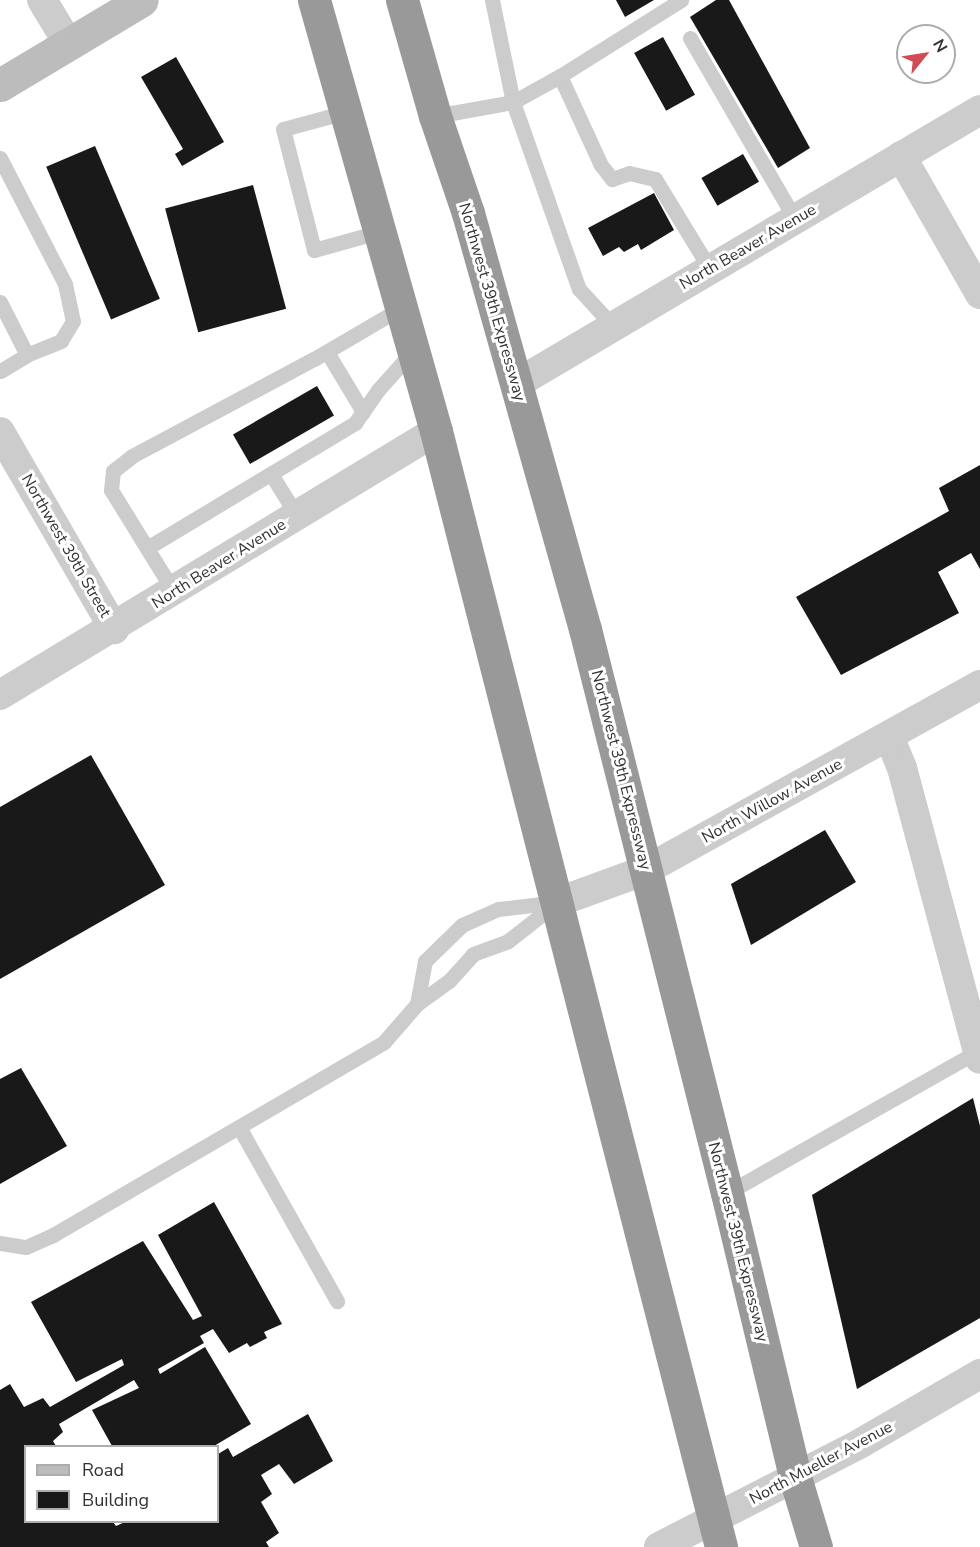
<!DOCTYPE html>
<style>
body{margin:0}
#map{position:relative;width:980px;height:1547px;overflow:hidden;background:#fff;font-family:"Nunito Sans",sans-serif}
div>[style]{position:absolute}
.building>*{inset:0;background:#191919;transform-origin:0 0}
.lane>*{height:15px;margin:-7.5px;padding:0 7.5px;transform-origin:7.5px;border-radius:7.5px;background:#ccc}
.street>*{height:30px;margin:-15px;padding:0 15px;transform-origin:15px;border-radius:15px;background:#ccc}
.secondary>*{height:33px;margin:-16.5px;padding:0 16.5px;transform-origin:16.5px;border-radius:16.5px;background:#bcbcbc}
.highway>*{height:33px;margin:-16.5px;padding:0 16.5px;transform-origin:16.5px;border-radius:16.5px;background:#999}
span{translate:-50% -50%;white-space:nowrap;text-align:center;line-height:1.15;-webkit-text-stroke:6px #fff;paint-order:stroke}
.street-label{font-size:16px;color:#323232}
.legend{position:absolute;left:24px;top:1445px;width:195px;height:78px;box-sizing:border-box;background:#fff;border:2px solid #adadad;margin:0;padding:8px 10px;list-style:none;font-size:18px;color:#323232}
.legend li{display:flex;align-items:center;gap:12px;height:30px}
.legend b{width:30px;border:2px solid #adadad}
.north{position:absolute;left:896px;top:24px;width:60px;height:60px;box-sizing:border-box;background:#fff;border:2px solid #adadad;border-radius:50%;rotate:60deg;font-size:16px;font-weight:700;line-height:24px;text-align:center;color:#323232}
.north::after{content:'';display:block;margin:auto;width:21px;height:27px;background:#d24a56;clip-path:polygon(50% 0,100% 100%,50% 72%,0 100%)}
</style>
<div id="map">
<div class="building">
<div style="clip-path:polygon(616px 0,654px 0,625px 17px)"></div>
<div style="clip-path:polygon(716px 0,729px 0,810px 148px,778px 168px,690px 17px)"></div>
<div style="left:663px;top:37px;width:66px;height:33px;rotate:61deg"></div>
<div style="clip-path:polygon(176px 57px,224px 142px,182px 166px,175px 154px,183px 149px,141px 77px)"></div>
<div style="left:95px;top:146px;width:166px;height:53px;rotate:67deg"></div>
<div style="left:743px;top:154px;width:32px;height:48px;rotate:60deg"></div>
<div style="left:253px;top:185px;width:128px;height:91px;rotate:75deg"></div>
<div style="clip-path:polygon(654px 193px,674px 230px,641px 250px,638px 244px,624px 252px,619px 247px,603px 256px,588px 228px)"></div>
<div style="left:317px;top:386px;width:34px;height:97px;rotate:60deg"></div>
<div style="clip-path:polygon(980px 465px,980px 569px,971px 553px,938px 572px,959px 613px,841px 675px,796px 597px,949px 511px,939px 488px)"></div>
<div style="clip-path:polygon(91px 755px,165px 885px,0 979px,0 807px)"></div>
<div style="clip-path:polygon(825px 830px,856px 882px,751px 945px,731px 884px)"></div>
<div style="clip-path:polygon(21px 1068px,67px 1146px,0 1184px,0 1079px)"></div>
<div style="clip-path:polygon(973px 1098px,980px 1126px,980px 1318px,857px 1389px,812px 1195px)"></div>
<div style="clip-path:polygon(214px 1202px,282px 1324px,264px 1332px,267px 1338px,250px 1347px,247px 1343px,229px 1353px,213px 1329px,200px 1336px,204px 1343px,158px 1369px,160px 1374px,205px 1347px,251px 1424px,214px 1446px,112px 1446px,92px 1410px,139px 1388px,134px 1380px,59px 1424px,63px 1432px,53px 1441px,56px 1446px,26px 1446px,26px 1522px,113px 1522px,116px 1526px,125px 1522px,218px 1522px,218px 1454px,228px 1448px,233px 1457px,308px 1414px,333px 1461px,294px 1484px,279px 1464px,261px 1475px,272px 1494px,261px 1502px,279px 1533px,266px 1542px,269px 1547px,0 1547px,0 1390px,10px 1384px,24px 1407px,43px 1398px,50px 1407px,124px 1365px,122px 1359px,76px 1382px,31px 1302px,143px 1241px,193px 1320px,202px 1316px,158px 1235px)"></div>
</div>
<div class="lane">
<div style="left:492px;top:0;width:104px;rotate:78.4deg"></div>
<div style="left:513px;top:102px;width:198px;rotate:70.6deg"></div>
<div style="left:579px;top:289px;width:50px;rotate:47.4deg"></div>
<div style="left:690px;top:38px;width:209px;rotate:59.9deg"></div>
<div style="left:560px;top:76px;width:98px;rotate:65.3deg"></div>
<div style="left:601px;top:165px;width:18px;rotate:52deg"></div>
<div style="left:612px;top:179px;width:18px;rotate:-19deg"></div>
<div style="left:629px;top:173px;width:27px;rotate:13deg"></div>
<div style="left:655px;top:179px;width:105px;rotate:58.6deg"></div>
<div style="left:346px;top:112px;width:65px;rotate:164.9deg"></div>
<div style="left:283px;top:129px;width:125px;rotate:75.6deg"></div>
<div style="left:314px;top:250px;width:67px;rotate:-15.5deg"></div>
<div style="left:435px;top:116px;width:79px;rotate:-10.2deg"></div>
<div style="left:513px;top:102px;width:54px;rotate:-29deg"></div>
<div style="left:560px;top:76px;width:143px;rotate:-32.1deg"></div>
<div style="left:0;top:158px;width:142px;rotate:62.7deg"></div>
<div style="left:65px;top:284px;width:38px;rotate:78deg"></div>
<div style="left:73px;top:321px;width:23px;rotate:121deg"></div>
<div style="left:61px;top:341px;width:37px;rotate:158deg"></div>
<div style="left:27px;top:355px;width:31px;rotate:149deg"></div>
<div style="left:0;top:302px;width:59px;rotate:63deg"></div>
<div style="left:327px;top:352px;width:70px;rotate:59deg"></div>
<div style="left:271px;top:474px;width:49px;rotate:58.2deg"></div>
<div style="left:147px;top:548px;width:243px;rotate:-31deg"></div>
<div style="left:355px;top:423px;width:40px;rotate:-55.1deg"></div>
<div style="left:378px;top:390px;width:52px;rotate:-48.1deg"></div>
<div style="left:174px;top:592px;width:120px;rotate:-121.7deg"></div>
<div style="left:111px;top:490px;width:19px;rotate:-84deg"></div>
<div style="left:113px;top:471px;width:24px;rotate:-38deg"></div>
<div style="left:132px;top:456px;width:206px;rotate:-28.1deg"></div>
<div style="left:314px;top:359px;width:101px;rotate:-30.4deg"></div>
<div style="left:239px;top:1127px;width:200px;rotate:60.6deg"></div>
<div style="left:727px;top:1193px;width:288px;rotate:-29.5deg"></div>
<div style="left:0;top:1243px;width:26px;rotate:9deg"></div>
<div style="left:26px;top:1247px;width:30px;rotate:-24deg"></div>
<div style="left:53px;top:1235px;width:383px;rotate:-30.2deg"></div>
<div style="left:384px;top:1042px;width:50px;rotate:-49deg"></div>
<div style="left:417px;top:1004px;width:39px;rotate:-36deg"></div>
<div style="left:449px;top:981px;width:36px;rotate:-48deg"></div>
<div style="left:473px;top:954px;width:37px;rotate:-20deg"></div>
<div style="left:508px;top:941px;width:63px;rotate:-38deg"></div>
<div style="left:558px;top:902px;width:60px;rotate:173.3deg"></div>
<div style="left:498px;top:909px;width:39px;rotate:156deg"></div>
<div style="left:462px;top:925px;width:52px;rotate:135.8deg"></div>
<div style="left:425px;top:961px;width:44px;rotate:100.5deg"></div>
</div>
<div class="street">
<div style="left:42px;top:0;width:50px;rotate:58.8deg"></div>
<div style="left:901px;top:156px;width:159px;rotate:60.2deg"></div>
<div style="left:516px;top:384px;width:539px;rotate:-30.56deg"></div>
<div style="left:0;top:432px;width:228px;rotate:59.9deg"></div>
<div style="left:0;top:695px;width:510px;rotate:-31.2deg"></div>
<div style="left:889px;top:736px;width:35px;rotate:68deg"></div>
<div style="left:902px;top:768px;width:301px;rotate:75deg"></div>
<div style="left:558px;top:902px;width:94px;rotate:-20deg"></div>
<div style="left:646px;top:870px;width:382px;rotate:-29deg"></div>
<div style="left:659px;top:1547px;width:227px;rotate:-27.2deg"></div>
<div style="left:861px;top:1443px;width:138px;rotate:-30.1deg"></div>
</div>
<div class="secondary">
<div style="left:0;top:85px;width:165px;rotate:-30.9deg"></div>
</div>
<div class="highway">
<div style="left:314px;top:0;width:448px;rotate:74.2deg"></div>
<div style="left:436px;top:431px;width:1152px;rotate:75.67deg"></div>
<div style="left:402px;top:0;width:121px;rotate:74.1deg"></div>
<div style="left:435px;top:116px;width:102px;rotate:71.2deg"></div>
<div style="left:468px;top:213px;width:432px;rotate:74.3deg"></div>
<div style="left:585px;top:629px;width:582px;rotate:75.87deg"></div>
<div style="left:727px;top:1193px;width:292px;rotate:76.5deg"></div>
<div style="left:795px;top:1477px;width:73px;rotate:73.3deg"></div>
</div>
<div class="street-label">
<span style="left:748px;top:247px;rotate:-30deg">North Beaver Avenue</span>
<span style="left:492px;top:302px;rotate:74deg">Northwest 39th Expressway</span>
<span style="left:66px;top:546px;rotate:60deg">Northwest 39th Street</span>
<span style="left:219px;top:564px;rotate:-32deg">North Beaver Avenue</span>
<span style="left:621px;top:770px;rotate:76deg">Northwest 39th Expressway</span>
<span style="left:772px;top:801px;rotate:-29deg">North Willow Avenue</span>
<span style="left:738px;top:1242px;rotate:76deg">Northwest 39th Expressway</span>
<span style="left:821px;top:1463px;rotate:-28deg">North Mueller Avenue</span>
</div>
<ul class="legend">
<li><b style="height:8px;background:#bcbcbc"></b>Road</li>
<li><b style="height:16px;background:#191919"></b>Building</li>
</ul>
<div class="north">N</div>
</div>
